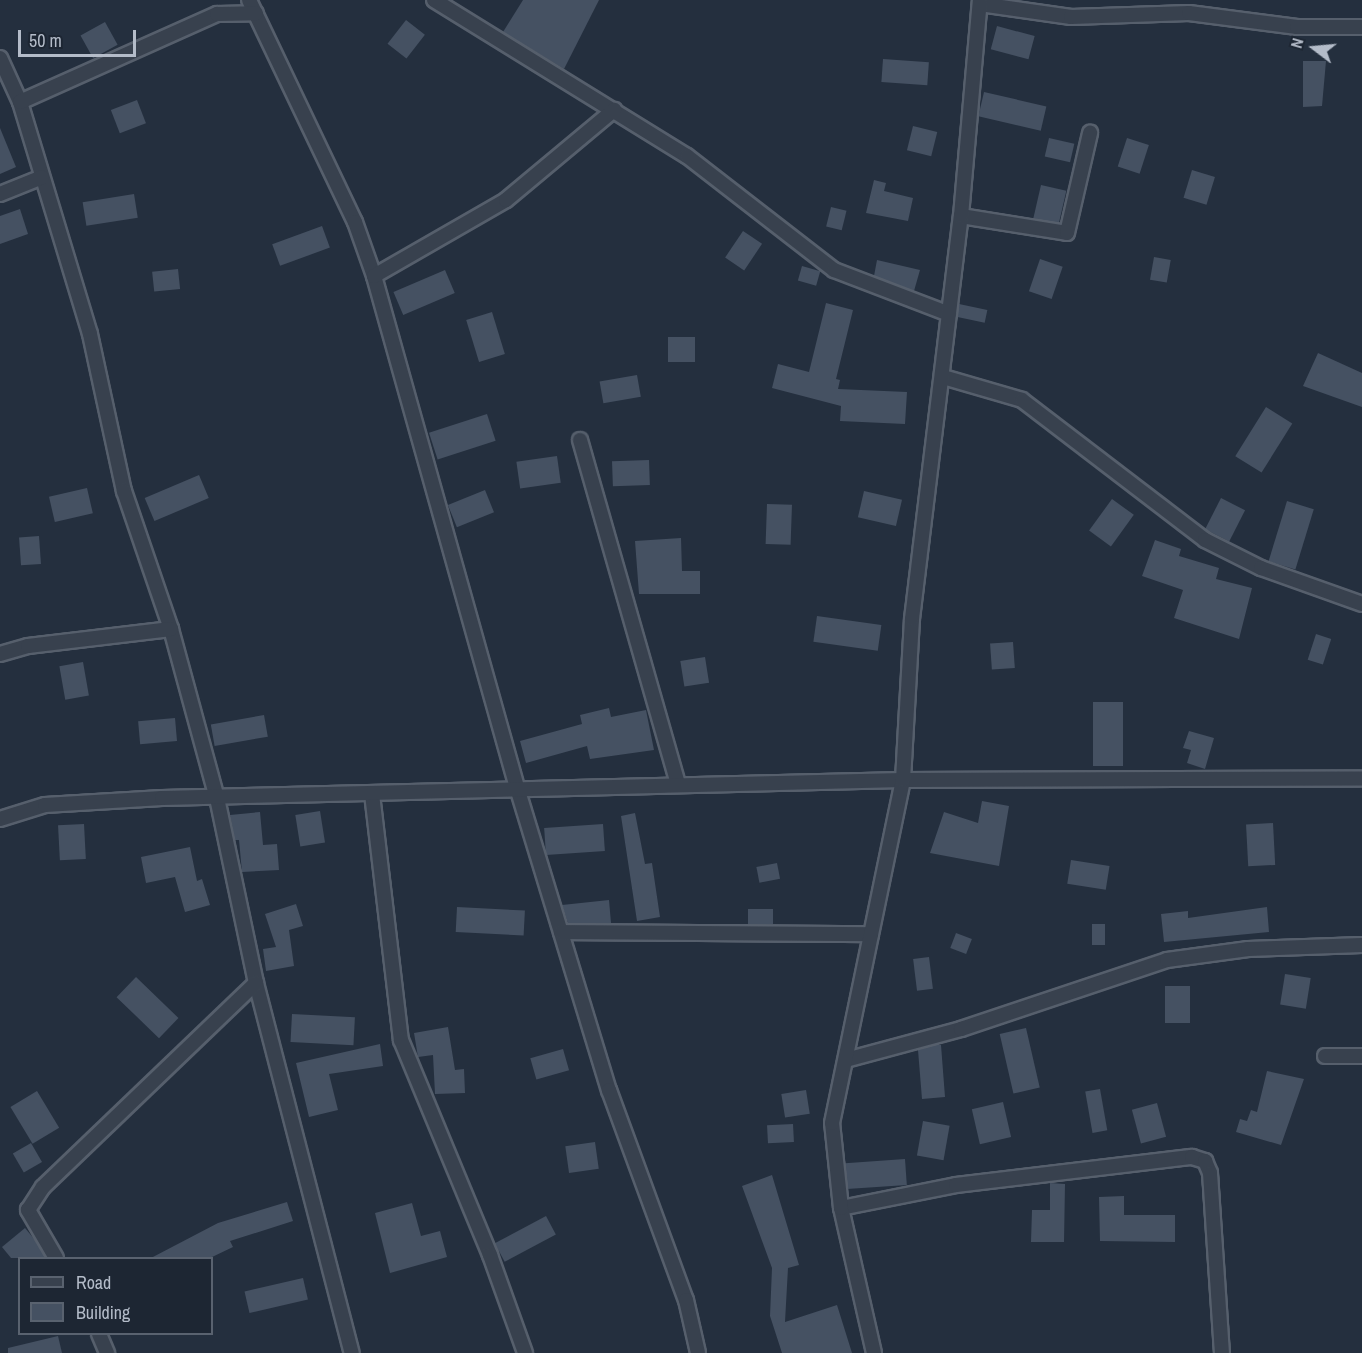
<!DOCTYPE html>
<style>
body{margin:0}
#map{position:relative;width:1362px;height:1353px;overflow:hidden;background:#242f3e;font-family:"Archivo Narrow",sans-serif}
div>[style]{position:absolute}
.building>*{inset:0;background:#455162;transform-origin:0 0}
.roads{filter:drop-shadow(2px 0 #565f6c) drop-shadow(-2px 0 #565f6c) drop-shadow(0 2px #565f6c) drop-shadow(0 -2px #565f6c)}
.minor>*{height:14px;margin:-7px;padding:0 7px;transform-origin:7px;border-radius:7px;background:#38414e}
span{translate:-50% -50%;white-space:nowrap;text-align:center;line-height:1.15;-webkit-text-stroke:4.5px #1d2633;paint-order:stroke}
.legend{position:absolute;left:18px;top:1257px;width:195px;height:78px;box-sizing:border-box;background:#1d2633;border:2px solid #59626f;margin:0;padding:8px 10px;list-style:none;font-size:18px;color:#b4bcc9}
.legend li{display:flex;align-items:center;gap:12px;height:30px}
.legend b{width:30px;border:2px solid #59626f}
.north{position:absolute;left:1284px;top:18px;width:60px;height:60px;-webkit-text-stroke:4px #1d2633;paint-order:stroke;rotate:286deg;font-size:16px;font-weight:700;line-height:24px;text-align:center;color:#b4bcc9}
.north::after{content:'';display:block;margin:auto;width:21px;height:27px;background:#b4bcc9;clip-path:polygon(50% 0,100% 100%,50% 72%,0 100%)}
.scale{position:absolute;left:18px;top:30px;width:118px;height:27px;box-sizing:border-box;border:3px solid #b4bcc9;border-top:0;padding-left:8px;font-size:18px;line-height:21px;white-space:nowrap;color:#b4bcc9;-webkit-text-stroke:4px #1d2633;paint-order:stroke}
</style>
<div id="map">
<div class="building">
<div style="clip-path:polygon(523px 0,599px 0,564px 69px,503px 32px)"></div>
<div style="left:406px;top:20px;width:24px;height:30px;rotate:38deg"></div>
<div style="left:105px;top:22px;width:26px;height:28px;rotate:61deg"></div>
<div style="left:997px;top:26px;width:39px;height:24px;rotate:15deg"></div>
<div style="left:883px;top:59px;width:46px;height:23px;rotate:4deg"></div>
<div style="clip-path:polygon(1303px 61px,1326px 61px,1322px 106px,1303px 107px)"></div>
<div style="left:984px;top:92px;width:64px;height:25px;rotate:13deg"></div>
<div style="left:137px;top:100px;width:25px;height:28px;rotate:69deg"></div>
<div style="left:913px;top:126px;width:25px;height:25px;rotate:14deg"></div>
<div style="clip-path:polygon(0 128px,16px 167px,0 174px)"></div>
<div style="left:1049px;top:138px;width:26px;height:19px;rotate:13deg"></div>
<div style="left:1127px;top:138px;width:23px;height:30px;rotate:18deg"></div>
<div style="left:1192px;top:170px;width:24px;height:29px;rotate:17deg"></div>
<div style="clip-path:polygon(874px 180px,886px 183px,884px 191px,913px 198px,908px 221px,866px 213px)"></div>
<div style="left:1041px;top:185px;width:26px;height:34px;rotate:13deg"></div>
<div style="left:134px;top:194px;width:24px;height:52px;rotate:81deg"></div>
<div style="left:831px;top:207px;width:16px;height:20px;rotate:14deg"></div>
<div style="clip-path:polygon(20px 209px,28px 234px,0 244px,0 216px)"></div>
<div style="left:322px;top:226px;width:23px;height:53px;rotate:70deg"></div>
<div style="left:743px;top:231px;width:23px;height:32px;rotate:34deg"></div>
<div style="left:1154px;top:257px;width:17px;height:23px;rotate:10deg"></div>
<div style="left:1040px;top:259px;width:24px;height:34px;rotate:19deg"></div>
<div style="clip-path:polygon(877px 260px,920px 270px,914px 291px,874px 276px)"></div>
<div style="left:802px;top:266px;width:19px;height:15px;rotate:16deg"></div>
<div style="left:178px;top:269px;width:20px;height:26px;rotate:84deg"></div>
<div style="left:445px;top:270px;width:25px;height:56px;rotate:67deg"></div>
<div style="clip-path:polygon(826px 303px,853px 310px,836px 379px,840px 380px,838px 389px,907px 392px,905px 424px,840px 421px,841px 406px,772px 388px,778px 364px,809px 372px)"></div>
<div style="left:959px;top:304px;width:29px;height:13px;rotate:12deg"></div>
<div style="left:492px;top:312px;width:44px;height:27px;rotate:73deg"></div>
<div style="left:668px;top:337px;width:27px;height:25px"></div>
<div style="clip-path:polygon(1318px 353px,1362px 373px,1362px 407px,1303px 386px)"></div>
<div style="left:637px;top:375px;width:22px;height:38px;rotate:80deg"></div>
<div style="left:1266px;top:407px;width:31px;height:58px;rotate:32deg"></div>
<div style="left:487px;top:414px;width:28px;height:61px;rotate:72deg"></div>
<div style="left:557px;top:456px;width:27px;height:41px;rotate:82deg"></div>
<div style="left:649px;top:460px;width:25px;height:37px;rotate:88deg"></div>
<div style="left:199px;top:475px;width:25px;height:59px;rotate:67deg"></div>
<div style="left:87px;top:488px;width:26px;height:39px;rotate:77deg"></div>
<div style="left:485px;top:490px;width:24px;height:40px;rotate:68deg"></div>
<div style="left:864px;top:491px;width:39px;height:27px;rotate:13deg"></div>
<div style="left:1221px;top:498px;width:27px;height:35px;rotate:27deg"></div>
<div style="left:1112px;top:499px;width:27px;height:39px;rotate:36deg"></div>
<div style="left:1287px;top:501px;width:28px;height:63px;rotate:17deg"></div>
<div style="left:767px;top:504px;width:25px;height:40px;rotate:2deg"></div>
<div style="left:39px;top:536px;width:28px;height:20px;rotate:86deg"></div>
<div style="clip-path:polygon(681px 538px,682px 571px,700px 571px,700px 594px,639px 594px,635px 541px)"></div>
<div style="clip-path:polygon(1155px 540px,1181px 549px,1179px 556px,1219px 568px,1216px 579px,1252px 588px,1239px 639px,1174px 618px,1183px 590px,1142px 576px)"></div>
<div style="left:817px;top:616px;width:65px;height:26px;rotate:8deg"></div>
<div style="left:1316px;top:634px;width:16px;height:27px;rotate:18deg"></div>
<div style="left:1013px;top:642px;width:26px;height:23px;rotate:86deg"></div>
<div style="left:705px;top:657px;width:26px;height:25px;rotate:81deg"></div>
<div style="left:83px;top:662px;width:34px;height:24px;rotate:80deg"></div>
<div style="left:1093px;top:702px;width:30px;height:64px"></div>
<div style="clip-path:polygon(609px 708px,611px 717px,646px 710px,654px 750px,590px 759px,587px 746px,526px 763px,520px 741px,582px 724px,580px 715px)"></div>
<div style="left:264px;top:715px;width:22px;height:54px;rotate:80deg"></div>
<div style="left:175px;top:718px;width:23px;height:37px;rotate:85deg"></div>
<div style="clip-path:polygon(1189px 731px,1214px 738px,1205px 769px,1187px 763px,1191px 750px,1183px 748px)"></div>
<div style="clip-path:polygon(982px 801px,1009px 806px,999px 866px,930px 853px,944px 812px,978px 823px)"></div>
<div style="left:320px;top:811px;width:32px;height:25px;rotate:81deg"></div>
<div style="clip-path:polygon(260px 812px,263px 845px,277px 844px,279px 870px,242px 872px,239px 840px,235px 840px,230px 815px)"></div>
<div style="clip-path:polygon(635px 813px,645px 864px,652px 863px,660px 917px,637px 921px,621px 816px)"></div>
<div style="left:1273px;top:823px;width:42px;height:27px;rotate:87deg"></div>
<div style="left:84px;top:824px;width:35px;height:26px;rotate:87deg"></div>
<div style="left:603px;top:824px;width:27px;height:59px;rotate:86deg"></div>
<div style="clip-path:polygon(190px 847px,197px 881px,202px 879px,210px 905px,185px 912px,175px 877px,146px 883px,141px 857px)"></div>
<div style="left:1071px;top:860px;width:39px;height:24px;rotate:9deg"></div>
<div style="left:777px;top:863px;width:16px;height:21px;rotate:79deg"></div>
<div style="clip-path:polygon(609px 900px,611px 923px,568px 923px,562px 905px)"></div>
<div style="clip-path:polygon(296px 904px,303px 926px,289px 930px,294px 966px,266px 971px,263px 949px,276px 947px,265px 914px)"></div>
<div style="left:457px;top:907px;width:68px;height:25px;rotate:3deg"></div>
<div style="clip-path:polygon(1267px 907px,1269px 932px,1164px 942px,1161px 914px,1188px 911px,1188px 918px)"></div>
<div style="left:748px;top:909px;width:25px;height:15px"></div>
<div style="left:1092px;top:924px;width:13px;height:21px"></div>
<div style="left:956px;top:933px;width:17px;height:16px;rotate:21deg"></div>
<div style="left:929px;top:957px;width:32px;height:16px;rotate:83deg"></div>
<div style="left:1285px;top:974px;width:26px;height:31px;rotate:9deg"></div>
<div style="left:136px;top:977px;width:59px;height:28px;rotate:44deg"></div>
<div style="left:1165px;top:986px;width:25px;height:37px"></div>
<div style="left:292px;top:1014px;width:63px;height:28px;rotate:3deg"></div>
<div style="clip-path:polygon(448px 1027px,455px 1070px,464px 1069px,465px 1093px,435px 1094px,433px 1055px,418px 1057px,414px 1033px)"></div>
<div style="left:1026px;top:1028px;width:61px;height:27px;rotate:77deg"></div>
<div style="clip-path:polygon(380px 1044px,383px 1066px,329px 1074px,338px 1110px,309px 1117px,296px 1063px)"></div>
<div style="clip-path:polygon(935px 1045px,941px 1045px,945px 1097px,922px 1099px,918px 1050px)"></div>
<div style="left:563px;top:1049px;width:22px;height:34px;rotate:74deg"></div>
<div style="clip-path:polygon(1267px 1071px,1304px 1079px,1281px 1145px,1236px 1132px,1240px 1119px,1247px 1121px,1251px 1110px,1257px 1112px)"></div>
<div style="left:1100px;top:1089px;width:42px;height:15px;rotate:80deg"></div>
<div style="left:806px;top:1090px;width:24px;height:25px;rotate:81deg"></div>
<div style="left:37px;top:1091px;width:43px;height:31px;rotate:59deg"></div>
<div style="left:1003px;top:1102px;width:36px;height:32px;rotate:77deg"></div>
<div style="left:1157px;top:1103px;width:35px;height:26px;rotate:75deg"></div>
<div style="left:923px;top:1121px;width:27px;height:35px;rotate:10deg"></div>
<div style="left:793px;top:1124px;width:18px;height:26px;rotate:87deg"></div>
<div style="left:595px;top:1142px;width:27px;height:30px;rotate:82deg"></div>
<div style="left:31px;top:1143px;width:22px;height:21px;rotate:60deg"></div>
<div style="left:905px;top:1159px;width:26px;height:60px;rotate:86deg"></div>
<div style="clip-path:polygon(772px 1175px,799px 1265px,788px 1268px,785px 1322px,837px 1305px,852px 1353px,782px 1353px,770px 1316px,772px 1268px,742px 1186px)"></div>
<div style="clip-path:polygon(1050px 1183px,1065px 1184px,1064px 1242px,1031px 1242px,1032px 1210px,1050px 1210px)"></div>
<div style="clip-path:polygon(1124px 1196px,1124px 1215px,1175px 1215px,1175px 1242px,1100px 1241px,1099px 1197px)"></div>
<div style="clip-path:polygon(287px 1202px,293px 1221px,230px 1241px,233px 1247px,210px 1258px,151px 1258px,218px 1223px)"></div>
<div style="clip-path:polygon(412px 1203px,421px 1236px,440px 1231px,447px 1257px,390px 1273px,375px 1213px)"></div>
<div style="left:546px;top:1216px;width:21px;height:58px;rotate:62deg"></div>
<div style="clip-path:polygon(25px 1228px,35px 1240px,46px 1258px,11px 1258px,2px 1247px)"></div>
<div style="left:303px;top:1278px;width:22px;height:60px;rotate:77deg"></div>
<div style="clip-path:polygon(58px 1336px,62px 1353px,8px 1353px,8px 1348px)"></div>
</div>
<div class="roads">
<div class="minor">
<div style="left:249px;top:0;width:246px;rotate:64.5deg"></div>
<div style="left:355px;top:222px;width:57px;rotate:70.6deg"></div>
<div style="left:374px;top:276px;width:535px;rotate:74.38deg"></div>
<div style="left:518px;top:791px;width:313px;rotate:73.1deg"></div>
<div style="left:609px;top:1090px;width:224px;rotate:69.9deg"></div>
<div style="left:686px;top:1300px;width:54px;rotate:77.2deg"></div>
<div style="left:434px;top:0;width:297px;rotate:31.7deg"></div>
<div style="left:687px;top:156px;width:186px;rotate:37.8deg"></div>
<div style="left:834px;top:270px;width:123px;rotate:20.9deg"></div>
<div style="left:980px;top:4px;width:92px;rotate:8.1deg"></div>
<div style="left:1071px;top:17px;width:118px;rotate:-1.9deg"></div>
<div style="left:1189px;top:13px;width:109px;rotate:7.4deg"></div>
<div style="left:1297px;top:27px;width:65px"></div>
<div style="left:0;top:58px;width:48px;rotate:65.6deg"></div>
<div style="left:20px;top:102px;width:242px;rotate:73.2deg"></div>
<div style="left:90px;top:334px;width:161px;rotate:77.8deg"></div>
<div style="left:124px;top:491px;width:146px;rotate:71.2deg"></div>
<div style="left:171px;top:629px;width:175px;rotate:74.8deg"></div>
<div style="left:217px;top:798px;width:189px;rotate:78.1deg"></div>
<div style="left:256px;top:983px;width:382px;rotate:75.5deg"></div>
<div style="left:20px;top:102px;width:216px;rotate:-24.1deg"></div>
<div style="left:217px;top:14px;width:39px;rotate:-1deg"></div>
<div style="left:0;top:194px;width:45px;rotate:-22deg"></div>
<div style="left:961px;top:216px;width:107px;rotate:9.1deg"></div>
<div style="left:1067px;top:233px;width:103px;rotate:-77deg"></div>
<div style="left:374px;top:276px;width:152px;rotate:-29.9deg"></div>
<div style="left:506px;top:200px;width:141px;rotate:-39.8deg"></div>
<div style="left:943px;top:377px;width:82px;rotate:16.2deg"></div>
<div style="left:1022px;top:400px;width:230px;rotate:37.4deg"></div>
<div style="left:1205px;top:540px;width:63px;rotate:26.6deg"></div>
<div style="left:1261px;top:568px;width:107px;rotate:19.6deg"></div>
<div style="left:580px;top:440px;width:358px;rotate:74.1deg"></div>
<div style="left:0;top:654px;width:29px;rotate:-16deg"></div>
<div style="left:28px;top:646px;width:144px;rotate:-6.8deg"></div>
<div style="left:372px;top:794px;width:248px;rotate:83.3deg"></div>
<div style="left:401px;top:1040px;width:233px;rotate:67.5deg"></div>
<div style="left:490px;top:1255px;width:104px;rotate:70.3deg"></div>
<div style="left:0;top:819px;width:47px;rotate:-17.3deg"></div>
<div style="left:45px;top:805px;width:117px;rotate:-3.4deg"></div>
<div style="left:162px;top:798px;width:741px;rotate:-1.39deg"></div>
<div style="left:903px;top:780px;width:459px;rotate:-0.2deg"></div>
<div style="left:561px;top:932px;width:310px;rotate:0.4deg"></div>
<div style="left:1325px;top:1056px;width:37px"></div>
<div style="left:846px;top:1060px;width:119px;rotate:-15.1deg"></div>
<div style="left:961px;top:1029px;width:217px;rotate:-18.5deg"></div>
<div style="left:1167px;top:960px;width:82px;rotate:-7.7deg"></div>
<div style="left:1248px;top:949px;width:114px;rotate:-2deg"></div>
<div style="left:841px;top:1208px;width:117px;rotate:-11.3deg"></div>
<div style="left:956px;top:1185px;width:238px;rotate:-6.8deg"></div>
<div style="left:1192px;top:1157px;width:14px;rotate:17deg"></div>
<div style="left:1205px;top:1161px;width:13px;rotate:67deg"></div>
<div style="left:1210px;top:1173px;width:180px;rotate:86.2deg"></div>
<div style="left:56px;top:1258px;width:56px;rotate:-120.3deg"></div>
<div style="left:28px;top:1210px;width:27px;rotate:-57deg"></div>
<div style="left:43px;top:1187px;width:295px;rotate:-43.8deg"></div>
<div style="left:99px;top:1334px;width:21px;rotate:67deg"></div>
<div style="left:874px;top:1353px;width:149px;rotate:-102.8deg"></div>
<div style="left:841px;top:1208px;width:85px;rotate:-96deg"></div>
<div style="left:832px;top:1123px;width:350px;rotate:-78.3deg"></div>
<div style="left:903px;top:780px;width:161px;rotate:-86.8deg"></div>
<div style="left:912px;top:619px;width:406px;rotate:-83.1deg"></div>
<div style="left:961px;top:216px;width:217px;rotate:-85deg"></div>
</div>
</div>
<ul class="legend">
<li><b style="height:8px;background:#38414e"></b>Road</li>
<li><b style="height:16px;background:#455162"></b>Building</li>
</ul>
<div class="north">N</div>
<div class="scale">50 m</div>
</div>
